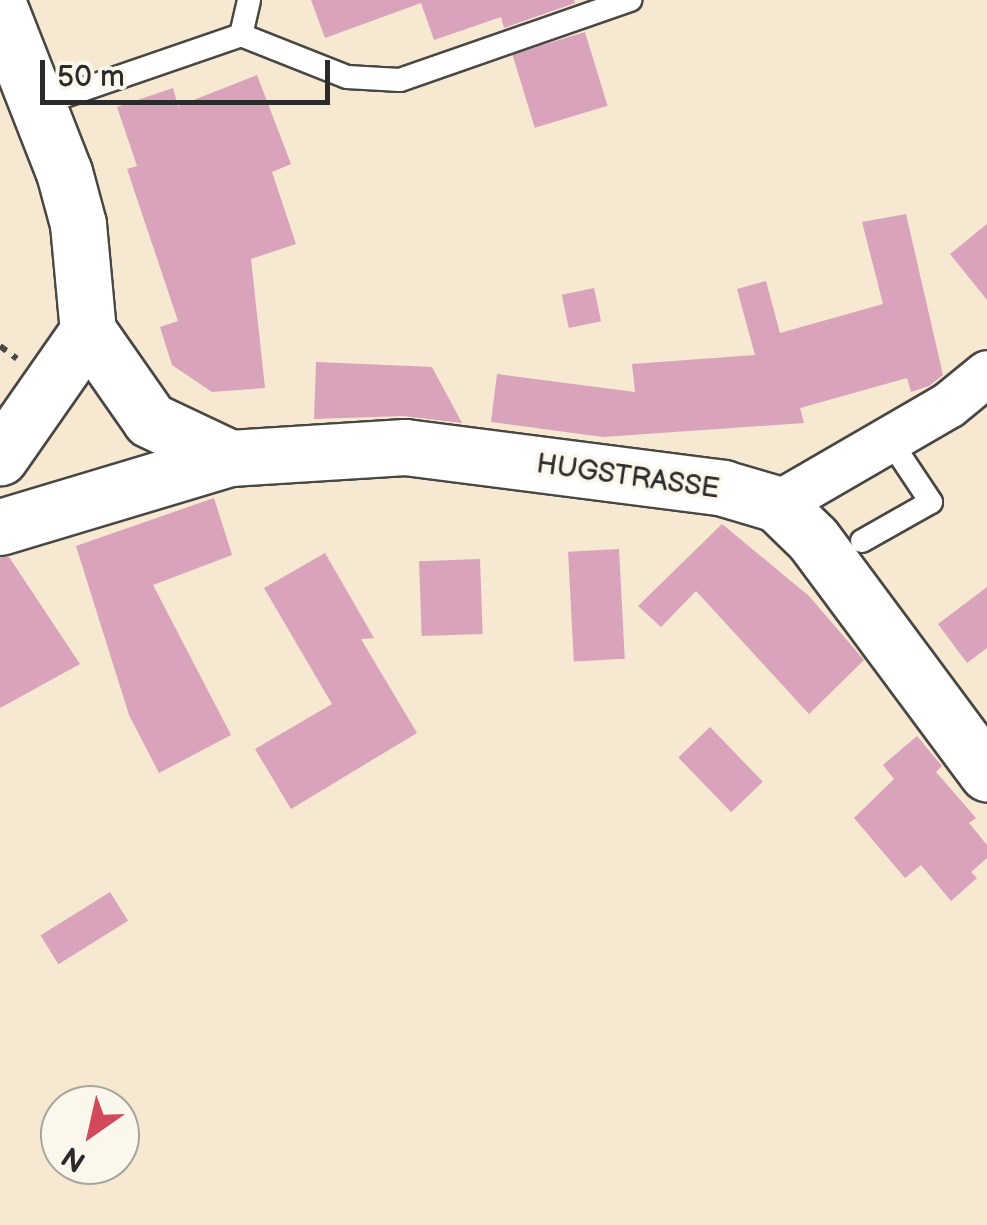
<!DOCTYPE html>
<style>
body{margin:0}
#map{position:relative;width:987px;height:1225px;overflow:hidden;background:#f6e8d1;font-family:"Balsamiq Sans",sans-serif}
div>[style]{position:absolute}
.building>*{inset:0;background:#d9a3bb;transform-origin:0 0}
.path>*{height:6px;margin-top:-3px;transform-origin:0;background:repeating-linear-gradient(90deg,#494744 0 8px,transparent 0 16px)}
.roads{filter:drop-shadow(2px 0 #494744) drop-shadow(-2px 0 #494744) drop-shadow(0 2px #494744) drop-shadow(0 -2px #494744)}
.service>*{height:22px;margin:-11px;padding:0 11px;transform-origin:11px;border-radius:11px;background:#fff}
.minor>*{height:45px;margin:-22.5px;padding:0 22.5px;transform-origin:22.5px;border-radius:22.5px;background:#fff}
.secondary>*{height:55px;margin:-27.5px;padding:0 27.5px;transform-origin:27.5px;border-radius:27.5px;background:#fff}
.primary>*{height:55px;margin:-27.5px;padding:0 27.5px;transform-origin:27.5px;border-radius:27.5px;background:#fff}
span{translate:-50% -50%;white-space:nowrap;text-align:center;line-height:1.15;-webkit-text-stroke:8px #fbf7ec;paint-order:stroke}
.street-label{font-size:28px;color:#2b2b2b}
.north{position:absolute;left:40px;top:1085px;width:100px;height:100px;box-sizing:border-box;background:#fbf7ec;border:2px solid #a8a59f;border-radius:50%;rotate:214deg;font-size:28px;font-weight:700;line-height:40px;text-align:center;color:#2b2b2b}
.north::after{content:'';display:block;margin:auto;width:35px;height:45px;background:#d1495b;clip-path:polygon(50% 0,100% 100%,50% 72%,0 100%)}
.scale{position:absolute;left:40px;top:60px;width:290px;height:45px;box-sizing:border-box;border:5px solid #2b2b2b;border-top:0;padding-left:12px;font-size:30px;line-height:35px;white-space:nowrap;color:#2b2b2b;-webkit-text-stroke:8px #fbf7ec;paint-order:stroke}
</style>
<div id="map">
<div class="building">
<div style="clip-path:polygon(311px 0,574px 0,575px 3px,504px 28px,501px 17px,434px 40px,421px 3px,325px 38px)"></div>
<div style="left:585px;top:32px;width:77px;height:76px;rotate:73deg"></div>
<div style="clip-path:polygon(257px 75px,291px 164px,272px 172px,296px 244px,251px 259px,265px 388px,212px 392px,172px 365px,160px 327px,178px 321px,127px 169px,137px 166px,117px 107px,173px 88px,178px 106px)"></div>
<div style="clip-path:polygon(906px 214px,943px 375px,929px 386px,911px 392px,907px 378px,800px 408px,804px 423px,603px 437px,491px 422px,497px 374px,635px 392px,632px 364px,755px 355px,737px 289px,766px 281px,780px 333px,883px 304px,862px 222px)"></div>
<div style="clip-path:polygon(987px 224px,987px 300px,950px 254px)"></div>
<div style="left:594px;top:288px;width:34px;height:33px;rotate:78deg"></div>
<div style="clip-path:polygon(316px 362px,432px 367px,462px 423px,403px 416px,314px 419px)"></div>
<div style="clip-path:polygon(214px 498px,232px 555px,153px 585px,231px 735px,159px 773px,129px 715px,76px 546px)"></div>
<div style="clip-path:polygon(722px 524px,809px 596px,864px 660px,809px 714px,696px 591px,661px 627px,638px 606px)"></div>
<div style="left:619px;top:549px;width:110px;height:51px;rotate:87deg"></div>
<div style="clip-path:polygon(325px 553px,374px 638px,361px 639px,417px 733px,291px 809px,255px 749px,332px 704px,264px 588px)"></div>
<div style="clip-path:polygon(0 557px,9px 557px,80px 664px,0 708px)"></div>
<div style="left:480px;top:559px;width:75px;height:61px;rotate:88deg"></div>
<div style="clip-path:polygon(987px 587px,987px 648px,967px 663px,938px 624px)"></div>
<div style="left:710px;top:727px;width:76px;height:44px;rotate:46deg"></div>
<div style="clip-path:polygon(917px 736px,942px 766px,936px 772px,976px 818px,969px 823px,987px 845px,987px 858px,971px 872px,977px 878px,951px 901px,921px 865px,905px 878px,854px 818px,894px 779px,883px 765px)"></div>
<div style="left:110px;top:892px;width:34px;height:82px;rotate:58deg"></div>
</div>
<div class="path">
<div style="left:0;top:346px;width:21px;rotate:37deg"></div>
</div>
<div class="roads">
<div class="service">
<div style="left:241px;top:35px;width:36px;rotate:-77deg"></div>
<div style="left:38px;top:105px;width:215px;rotate:-19deg"></div>
<div style="left:241px;top:35px;width:114px;rotate:21.6deg"></div>
<div style="left:347px;top:77px;width:53px;rotate:3.2deg"></div>
<div style="left:400px;top:80px;width:244px;rotate:-19.2deg"></div>
<div style="left:862px;top:541px;width:79px;rotate:-29.5deg"></div>
<div style="left:931px;top:502px;width:76px;rotate:-123.7deg"></div>
</div>
<div class="minor">
<div style="left:777px;top:504px;width:198px;rotate:-30.1deg"></div>
<div style="left:948px;top:405px;width:50px;rotate:-39.4deg"></div>
</div>
<div class="secondary">
<div style="left:88px;top:331px;width:108px;rotate:55.1deg"></div>
<div style="left:150px;top:420px;width:89px;rotate:25.4deg"></div>
<div style="left:0;top:527px;width:240px;rotate:-16.7deg"></div>
<div style="left:230px;top:458px;width:175px;rotate:-3.6deg"></div>
<div style="left:405px;top:447px;width:321px;rotate:7.3deg"></div>
<div style="left:723px;top:488px;width:56px;rotate:16.5deg"></div>
<div style="left:777px;top:504px;width:50px;rotate:44.2deg"></div>
<div style="left:813px;top:539px;width:292px;rotate:53.4deg"></div>
</div>
<div class="primary">
<div style="left:0;top:9px;width:175px;rotate:68.6deg"></div>
<div style="left:64px;top:172px;width:54px;rotate:74.9deg"></div>
<div style="left:78px;top:224px;width:107px;rotate:84.7deg"></div>
<div style="left:88px;top:331px;width:154px;rotate:124.9deg"></div>
</div>
</div>
<div class="street-label">
<span style="left:628px;top:477px;rotate:8deg">HUGSTRASSE</span>
</div>
<div class="north">N</div>
<div class="scale">50 m</div>
</div>
